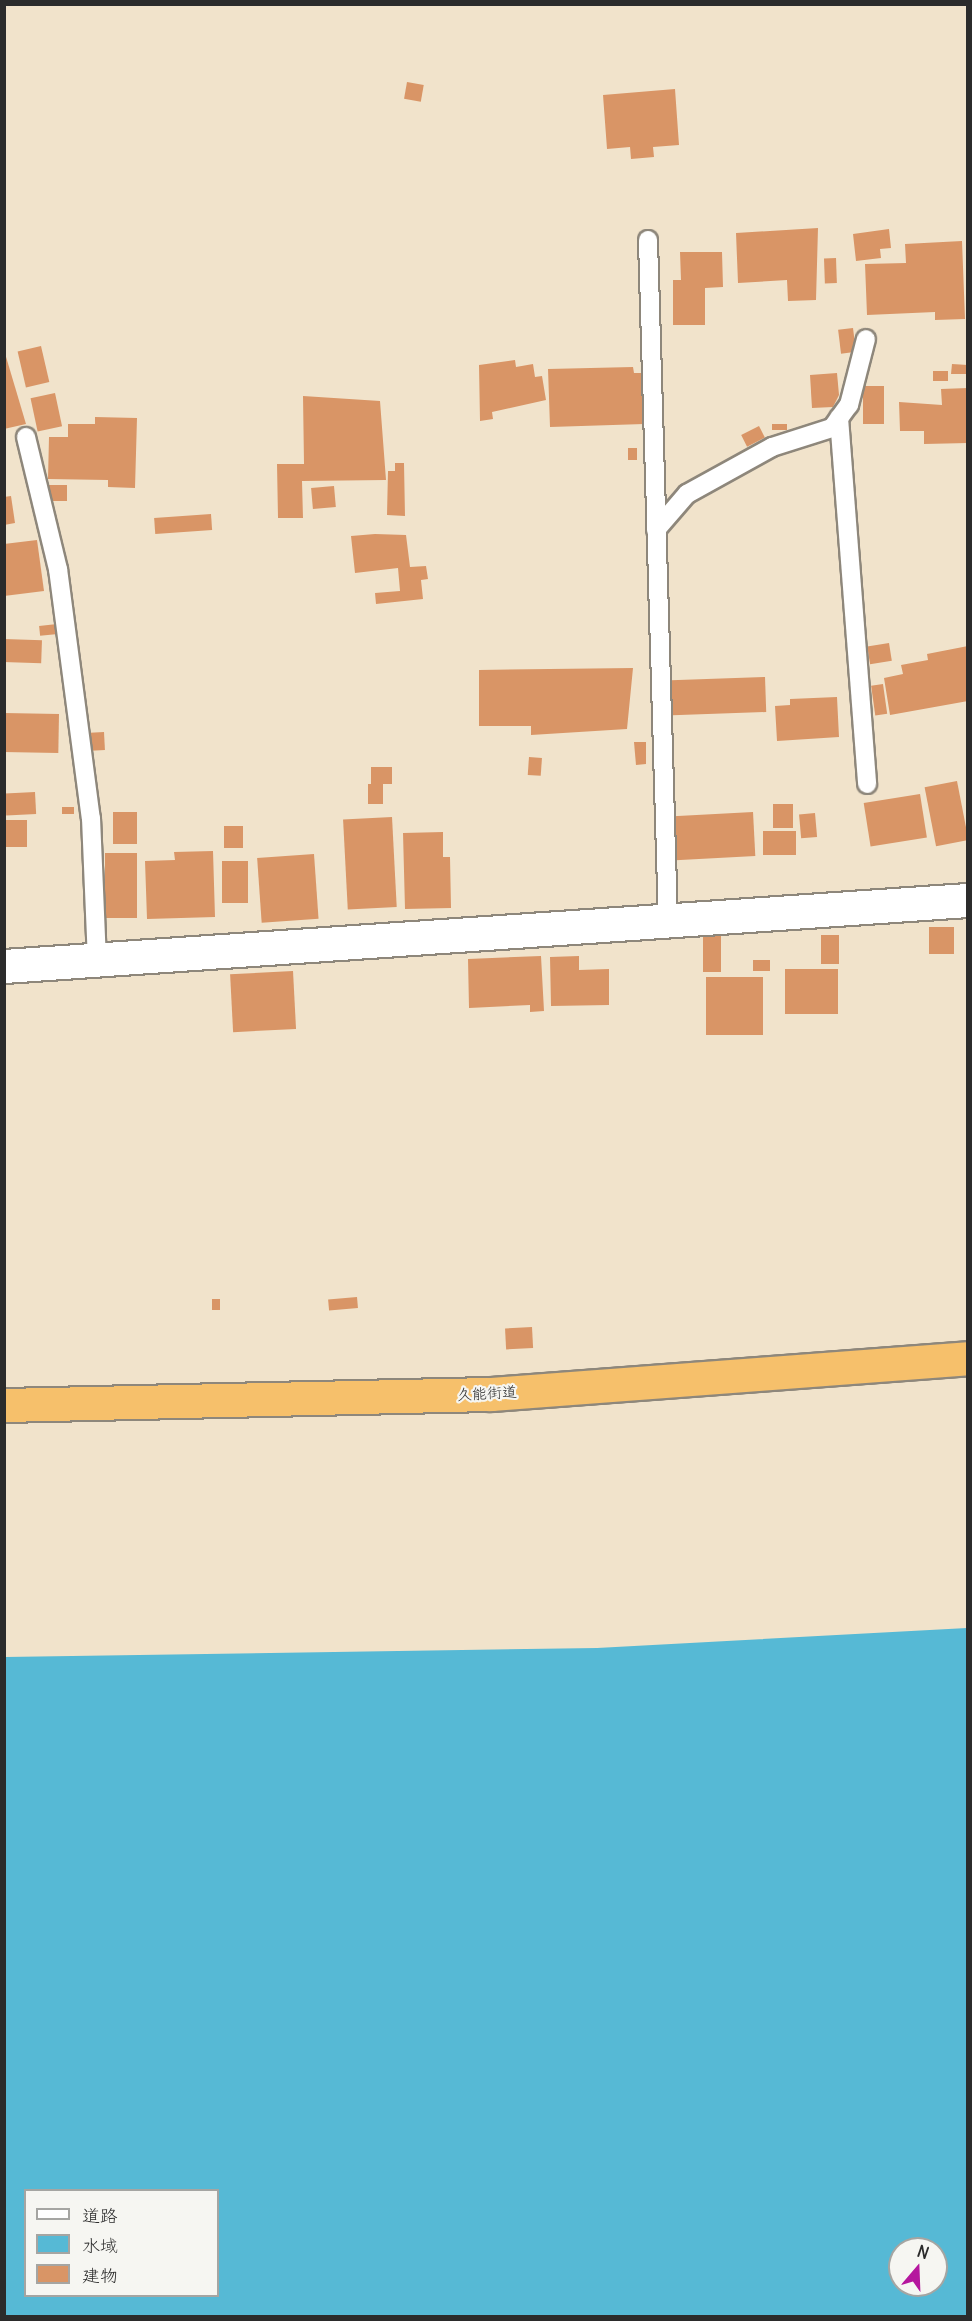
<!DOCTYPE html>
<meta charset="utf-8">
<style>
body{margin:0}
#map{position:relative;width:972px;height:2321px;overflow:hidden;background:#f1e3cb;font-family:Delius,"Klee One",sans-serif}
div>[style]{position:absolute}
.water>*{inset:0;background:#56b9d5}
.building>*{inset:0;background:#d99566;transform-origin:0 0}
.roads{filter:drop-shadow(2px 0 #8e877b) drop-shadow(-2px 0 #8e877b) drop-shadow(0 2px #8e877b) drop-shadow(0 -2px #8e877b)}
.lane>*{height:18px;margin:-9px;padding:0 9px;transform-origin:9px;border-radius:9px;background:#fff}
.street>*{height:33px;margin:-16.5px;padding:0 16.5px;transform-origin:16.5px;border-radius:16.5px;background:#fff}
.highway>*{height:33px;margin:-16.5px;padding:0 16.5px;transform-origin:16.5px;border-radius:16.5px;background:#f6c06b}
span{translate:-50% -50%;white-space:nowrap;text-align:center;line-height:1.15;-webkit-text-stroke:4.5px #f6f6f2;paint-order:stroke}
.street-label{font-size:15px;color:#2b2b2b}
.frame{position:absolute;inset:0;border:6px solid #2b2b2b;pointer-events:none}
.legend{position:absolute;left:24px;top:2189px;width:195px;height:108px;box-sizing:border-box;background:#f6f6f2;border:2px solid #a5a5a2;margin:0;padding:8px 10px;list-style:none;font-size:18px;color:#2b2b2b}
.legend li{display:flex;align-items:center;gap:12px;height:30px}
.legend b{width:30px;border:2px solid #a5a5a2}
.north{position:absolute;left:888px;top:2237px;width:60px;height:60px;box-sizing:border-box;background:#f6f6f2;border:2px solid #a5a5a2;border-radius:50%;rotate:19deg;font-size:16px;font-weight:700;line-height:24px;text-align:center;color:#2b2b2b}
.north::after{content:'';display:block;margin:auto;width:21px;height:27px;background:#b5179e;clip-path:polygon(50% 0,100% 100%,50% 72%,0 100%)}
</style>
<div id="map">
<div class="water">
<div style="clip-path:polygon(evenodd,967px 1628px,967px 2316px,5px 2316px,5px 1657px,597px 1648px,967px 1628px,26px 2190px,218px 2190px,218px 2296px,26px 2296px,26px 2190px,967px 1628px,900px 2249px,936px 2249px,936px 2285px,900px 2285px,900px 2249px)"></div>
</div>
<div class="building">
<div style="left:407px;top:82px;width:17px;height:17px;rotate:10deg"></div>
<div style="clip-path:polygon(675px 89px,679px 145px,653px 147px,654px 157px,631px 159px,630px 147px,607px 149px,603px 95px)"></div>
<div style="clip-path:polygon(818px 228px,816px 300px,788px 301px,787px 280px,738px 283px,736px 233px)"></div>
<div style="clip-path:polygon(889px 229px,891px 248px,880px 249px,881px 258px,856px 261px,853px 234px)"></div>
<div style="clip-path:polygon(962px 241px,965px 319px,935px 320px,935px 312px,867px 315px,865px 264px,906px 263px,905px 244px)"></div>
<div style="clip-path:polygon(680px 252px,722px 252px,723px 287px,705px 288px,705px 325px,673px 325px,673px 280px,681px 280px)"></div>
<div style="left:836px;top:258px;width:25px;height:12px;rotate:88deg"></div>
<div style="left:853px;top:328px;width:24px;height:15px;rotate:83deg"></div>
<div style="left:41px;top:346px;width:37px;height:24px;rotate:77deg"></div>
<div style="clip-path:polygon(4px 350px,26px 424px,4px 429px)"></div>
<div style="clip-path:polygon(515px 360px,516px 367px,533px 364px,535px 377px,542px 376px,546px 400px,492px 412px,493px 419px,480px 421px,479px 365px)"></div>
<div style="clip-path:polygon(952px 364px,968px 365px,968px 374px,951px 374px)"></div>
<div style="clip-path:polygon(633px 367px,634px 373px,642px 373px,644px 424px,550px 427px,548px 369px)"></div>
<div style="left:933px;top:371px;width:15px;height:10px"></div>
<div style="clip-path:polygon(837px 373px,839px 395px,833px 407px,812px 408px,810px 375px)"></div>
<div style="left:884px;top:386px;width:38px;height:21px;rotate:90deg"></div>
<div style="clip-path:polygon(968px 388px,968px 443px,924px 444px,924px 431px,900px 431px,899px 402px,942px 405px,941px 389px)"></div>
<div style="left:55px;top:393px;width:34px;height:25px;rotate:78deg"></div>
<div style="clip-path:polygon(303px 396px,380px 401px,386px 480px,302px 481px,303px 518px,278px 518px,277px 464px,304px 464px)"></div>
<div style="clip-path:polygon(95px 417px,137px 418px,135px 488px,108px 487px,108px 480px,48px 479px,49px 437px,68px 437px,68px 424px,95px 424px)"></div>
<div style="left:787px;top:424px;width:6px;height:15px;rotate:90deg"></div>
<div style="left:759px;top:426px;width:13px;height:20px;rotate:63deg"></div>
<div style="left:628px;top:448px;width:9px;height:12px"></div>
<div style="clip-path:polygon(395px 463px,404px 463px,405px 516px,387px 515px,388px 471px,395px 471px)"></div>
<div style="left:47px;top:485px;width:20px;height:16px"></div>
<div style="left:334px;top:486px;width:21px;height:23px;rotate:85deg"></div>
<div style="clip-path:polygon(11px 496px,15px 523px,4px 525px,4px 497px)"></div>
<div style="left:211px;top:514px;width:16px;height:57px;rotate:86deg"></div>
<div style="clip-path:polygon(375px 534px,406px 535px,410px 567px,426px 566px,428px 579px,421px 580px,423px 599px,376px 604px,375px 593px,400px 591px,398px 568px,355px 573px,351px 536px)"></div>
<div style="clip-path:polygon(37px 540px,44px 591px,4px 596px,4px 544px)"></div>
<div style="left:57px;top:624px;width:10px;height:18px;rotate:84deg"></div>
<div style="left:4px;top:639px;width:38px;height:23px;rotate:2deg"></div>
<div style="left:889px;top:643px;width:18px;height:22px;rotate:81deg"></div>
<div style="clip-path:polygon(968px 646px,968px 701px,890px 715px,884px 678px,903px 674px,901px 665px,928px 660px,927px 654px)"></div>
<div style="clip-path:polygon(633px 668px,627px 729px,531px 735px,531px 726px,479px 726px,479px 670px)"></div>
<div style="left:765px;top:677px;width:35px;height:94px;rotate:88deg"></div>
<div style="left:883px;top:684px;width:30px;height:12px;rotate:82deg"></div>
<div style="clip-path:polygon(837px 697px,839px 737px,777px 741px,775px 706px,790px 705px,790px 699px)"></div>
<div style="left:4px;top:713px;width:55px;height:39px;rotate:1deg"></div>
<div style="left:104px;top:732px;width:18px;height:14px;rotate:87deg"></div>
<div style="clip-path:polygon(634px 742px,646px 742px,646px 764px,636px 765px)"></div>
<div style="left:529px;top:757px;width:13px;height:18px;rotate:4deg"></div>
<div style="left:371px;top:767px;width:21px;height:17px"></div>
<div style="left:957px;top:781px;width:60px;height:33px;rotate:79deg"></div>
<div style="left:368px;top:784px;width:15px;height:20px"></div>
<div style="left:35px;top:792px;width:22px;height:30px;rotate:87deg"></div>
<div style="left:920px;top:794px;width:44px;height:57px;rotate:81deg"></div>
<div style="left:793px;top:804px;width:24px;height:20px;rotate:90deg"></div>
<div style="left:74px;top:807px;width:7px;height:12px;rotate:90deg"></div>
<div style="left:137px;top:812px;width:32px;height:24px;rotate:90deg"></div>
<div style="left:753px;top:812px;width:44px;height:80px;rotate:87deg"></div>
<div style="left:815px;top:813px;width:24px;height:16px;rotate:85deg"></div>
<div style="left:392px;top:817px;width:90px;height:49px;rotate:87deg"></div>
<div style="left:27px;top:820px;width:27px;height:23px;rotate:90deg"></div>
<div style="left:224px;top:826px;width:19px;height:22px"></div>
<div style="left:763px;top:831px;width:33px;height:24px"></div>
<div style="clip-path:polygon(443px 832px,443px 857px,450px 857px,451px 908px,405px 909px,403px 833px)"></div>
<div style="clip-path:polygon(213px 851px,215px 917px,147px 919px,145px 861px,175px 860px,174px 852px)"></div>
<div style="left:105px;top:853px;width:32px;height:65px"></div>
<div style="left:314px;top:854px;width:65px;height:57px;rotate:86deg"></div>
<div style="left:222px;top:861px;width:26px;height:42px"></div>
<div style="left:929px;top:927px;width:25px;height:27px"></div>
<div style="left:703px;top:935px;width:18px;height:37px"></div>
<div style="left:821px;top:935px;width:18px;height:29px"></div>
<div style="clip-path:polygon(541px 956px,544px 1011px,530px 1012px,530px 1005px,469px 1008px,468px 959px)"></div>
<div style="clip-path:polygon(579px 956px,579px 970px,609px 969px,609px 1005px,551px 1006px,550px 957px)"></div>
<div style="left:753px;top:960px;width:17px;height:11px"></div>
<div style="left:785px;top:969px;width:53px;height:45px"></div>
<div style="left:293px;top:971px;width:58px;height:63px;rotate:87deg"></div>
<div style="left:706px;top:977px;width:57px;height:58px"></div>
<div style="left:357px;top:1297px;width:11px;height:29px;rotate:85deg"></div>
<div style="left:212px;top:1299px;width:8px;height:11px"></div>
<div style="left:532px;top:1327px;width:21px;height:27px;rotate:87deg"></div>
</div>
<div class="roads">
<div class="lane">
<div style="left:648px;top:240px;width:682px;rotate:88.32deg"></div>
<div style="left:839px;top:418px;width:367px;rotate:85.6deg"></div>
<div style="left:26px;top:437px;width:136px;rotate:76.4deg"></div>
<div style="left:58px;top:569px;width:251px;rotate:82.5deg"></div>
<div style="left:91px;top:818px;width:142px;rotate:87.6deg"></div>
<div style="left:656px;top:530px;width:48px;rotate:-49.3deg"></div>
<div style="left:687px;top:494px;width:97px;rotate:-28.9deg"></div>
<div style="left:772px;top:447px;width:63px;rotate:-17.6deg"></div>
<div style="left:832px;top:428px;width:29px;rotate:-54deg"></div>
<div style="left:849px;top:405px;width:68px;rotate:-75.6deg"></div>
</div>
<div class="street">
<div style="left:4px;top:966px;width:966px;rotate:-3.92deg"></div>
</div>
<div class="highway">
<div style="left:4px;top:1405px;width:487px;rotate:-1.3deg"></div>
<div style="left:491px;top:1394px;width:478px;rotate:-4.3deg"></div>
</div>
</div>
<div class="street-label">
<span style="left:487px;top:1393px;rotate:-3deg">久能街道</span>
</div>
<div class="frame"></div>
<ul class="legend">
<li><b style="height:8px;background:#fff"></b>道路</li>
<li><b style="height:16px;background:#56b9d5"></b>水域</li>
<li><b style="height:16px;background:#d99566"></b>建物</li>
</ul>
<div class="north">N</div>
</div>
